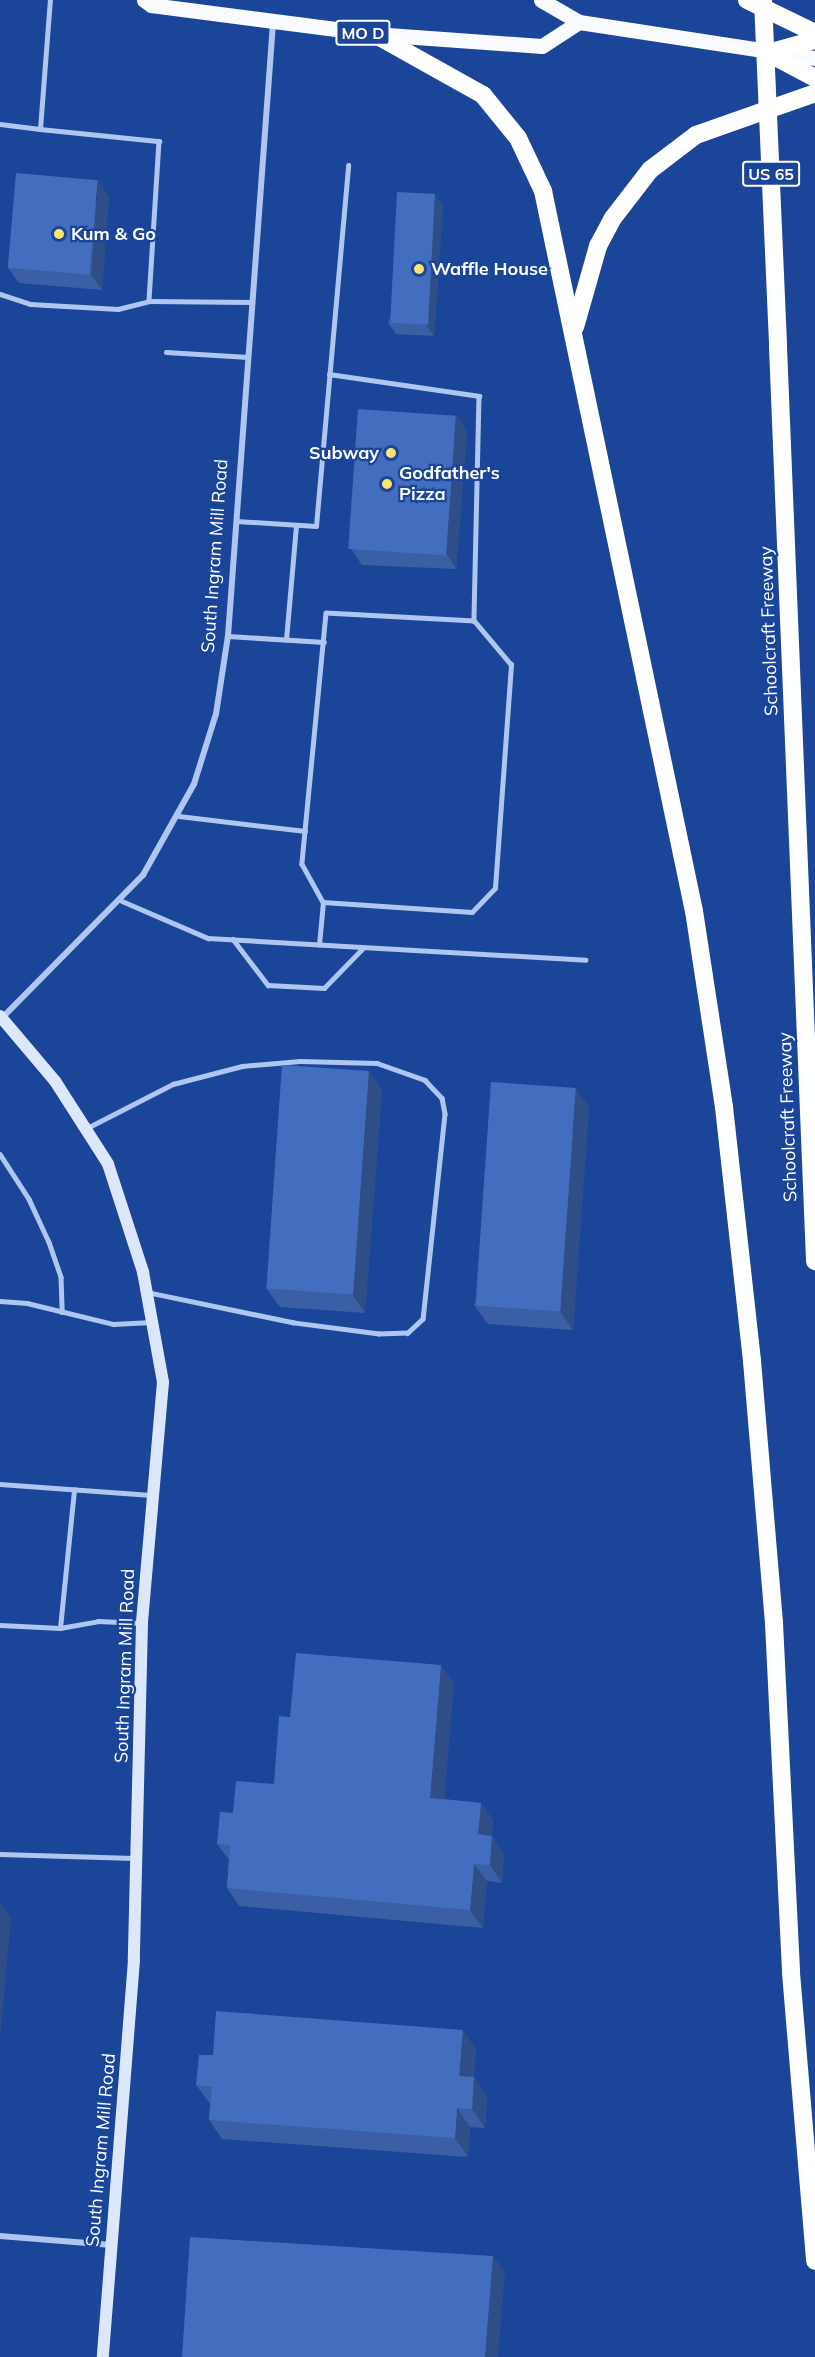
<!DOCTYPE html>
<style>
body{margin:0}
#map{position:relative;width:815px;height:2357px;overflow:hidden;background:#1a4599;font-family:Mulish,sans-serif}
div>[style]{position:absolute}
.lane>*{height:4.5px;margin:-2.25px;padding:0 2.25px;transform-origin:2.25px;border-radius:2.25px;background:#afc6f1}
.street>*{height:6px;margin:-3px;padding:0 3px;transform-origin:3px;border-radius:3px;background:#afc6f1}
.secondary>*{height:12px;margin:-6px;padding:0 6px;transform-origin:6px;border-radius:6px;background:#dde7fc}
.primary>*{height:15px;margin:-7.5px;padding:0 7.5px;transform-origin:7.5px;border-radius:7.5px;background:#f9fbff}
.highway>*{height:18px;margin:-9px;padding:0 9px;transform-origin:9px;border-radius:9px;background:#fff}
.highway-bridge>*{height:18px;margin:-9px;padding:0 9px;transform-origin:9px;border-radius:9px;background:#fff}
.wall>*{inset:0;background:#3a5fa5}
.shaded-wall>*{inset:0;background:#2f4d86}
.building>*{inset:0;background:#436ec0;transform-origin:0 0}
.dots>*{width:16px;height:16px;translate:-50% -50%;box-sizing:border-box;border:3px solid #1a4599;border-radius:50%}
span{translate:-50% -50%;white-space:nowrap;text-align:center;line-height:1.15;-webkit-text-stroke:4.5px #1a4599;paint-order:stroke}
.shield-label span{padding:2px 4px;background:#1a4599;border:2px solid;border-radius:4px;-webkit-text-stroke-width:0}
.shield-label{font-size:16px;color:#fff;font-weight:700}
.poi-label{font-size:18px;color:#fff;font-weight:700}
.left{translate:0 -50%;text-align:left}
.right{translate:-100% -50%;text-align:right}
.street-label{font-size:18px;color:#fff}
</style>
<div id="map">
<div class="lane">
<div style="left:0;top:124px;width:40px;rotate:7.1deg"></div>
<div style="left:40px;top:129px;width:129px;rotate:-85.6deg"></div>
<div style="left:40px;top:129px;width:120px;rotate:5.8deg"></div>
<div style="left:159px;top:141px;width:160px;rotate:93.6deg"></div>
<div style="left:0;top:294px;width:32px;rotate:18deg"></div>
<div style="left:30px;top:304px;width:88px;rotate:3.3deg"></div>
<div style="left:118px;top:309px;width:32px;rotate:-14deg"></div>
<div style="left:149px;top:301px;width:103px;rotate:0.6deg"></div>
<div style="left:166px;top:352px;width:82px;rotate:3.5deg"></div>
<div style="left:329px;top:374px;width:152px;rotate:8.3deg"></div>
<div style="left:479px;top:396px;width:225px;rotate:91.3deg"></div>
<div style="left:474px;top:621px;width:148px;rotate:-176.9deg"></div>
<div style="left:326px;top:613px;width:252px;rotate:95.5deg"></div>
<div style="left:302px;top:864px;width:43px;rotate:61.1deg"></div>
<div style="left:323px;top:902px;width:149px;rotate:3.8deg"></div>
<div style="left:472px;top:912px;width:33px;rotate:-46deg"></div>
<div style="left:495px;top:888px;width:224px;rotate:-85.9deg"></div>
<div style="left:511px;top:665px;width:57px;rotate:-130.1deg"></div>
<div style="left:236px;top:521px;width:80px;rotate:3.6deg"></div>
<div style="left:316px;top:526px;width:362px;rotate:-84.9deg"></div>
<div style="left:228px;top:636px;width:96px;rotate:3.6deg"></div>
<div style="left:286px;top:640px;width:115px;rotate:-85deg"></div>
<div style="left:179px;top:816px;width:127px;rotate:6.8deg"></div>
<div style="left:122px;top:901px;width:94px;rotate:23.3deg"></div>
<div style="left:208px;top:938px;width:378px;rotate:3.3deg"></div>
<div style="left:233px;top:939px;width:58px;rotate:52.7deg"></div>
<div style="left:268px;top:985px;width:56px;rotate:3.1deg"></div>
<div style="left:324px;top:988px;width:56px;rotate:-45.7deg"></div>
<div style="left:319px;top:945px;width:43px;rotate:-84.7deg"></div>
<div style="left:87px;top:1128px;width:97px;rotate:-27.1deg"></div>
<div style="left:173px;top:1084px;width:71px;rotate:-14.6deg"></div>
<div style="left:242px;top:1066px;width:58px;rotate:-4.9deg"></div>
<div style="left:300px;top:1061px;width:77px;rotate:1.5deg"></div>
<div style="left:377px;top:1063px;width:51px;rotate:19.5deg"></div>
<div style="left:425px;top:1080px;width:25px;rotate:47deg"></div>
<div style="left:442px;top:1098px;width:16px;rotate:79deg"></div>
<div style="left:445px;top:1114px;width:206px;rotate:96.1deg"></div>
<div style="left:423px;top:1319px;width:21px;rotate:137deg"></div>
<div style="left:408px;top:1333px;width:29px;rotate:178deg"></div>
<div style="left:379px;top:1334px;width:86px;rotate:-172.6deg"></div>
<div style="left:294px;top:1323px;width:148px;rotate:-168.3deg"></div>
<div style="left:0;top:1154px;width:54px;rotate:57.2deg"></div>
<div style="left:29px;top:1199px;width:47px;rotate:65.1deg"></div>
<div style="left:49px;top:1242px;width:37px;rotate:71deg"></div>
<div style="left:61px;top:1277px;width:35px;rotate:88deg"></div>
<div style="left:0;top:1301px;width:27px;rotate:4deg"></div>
<div style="left:27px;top:1303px;width:89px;rotate:13.7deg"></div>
<div style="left:113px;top:1324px;width:39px;rotate:-3deg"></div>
<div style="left:0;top:1484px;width:151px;rotate:4.2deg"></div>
<div style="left:0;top:1625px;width:60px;rotate:2.9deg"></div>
<div style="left:60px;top:1628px;width:39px;rotate:-10deg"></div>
<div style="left:98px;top:1621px;width:42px;rotate:2.7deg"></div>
<div style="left:60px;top:1628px;width:139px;rotate:-84.2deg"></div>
<div style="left:0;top:1854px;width:134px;rotate:1.7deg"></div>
</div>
<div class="street">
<div style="left:2px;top:1018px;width:201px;rotate:-45.4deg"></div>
<div style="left:143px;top:875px;width:104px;rotate:-60.7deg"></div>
<div style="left:194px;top:784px;width:73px;rotate:-72.6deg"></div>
<div style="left:216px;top:714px;width:79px;rotate:-81.3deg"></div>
<div style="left:228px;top:636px;width:615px;rotate:-85.8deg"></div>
<div style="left:0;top:2236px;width:112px;rotate:4.6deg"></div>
</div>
<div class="secondary">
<div style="left:0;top:1016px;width:85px;rotate:49.8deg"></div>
<div style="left:55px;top:1081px;width:98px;rotate:57.4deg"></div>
<div style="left:108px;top:1164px;width:114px;rotate:72deg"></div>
<div style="left:143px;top:1272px;width:112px;rotate:79.7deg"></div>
<div style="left:163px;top:1382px;width:242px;rotate:95deg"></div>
<div style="left:142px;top:1623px;width:337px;rotate:91.4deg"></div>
<div style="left:134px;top:1960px;width:398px;rotate:94.5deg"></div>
</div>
<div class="primary">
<div style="left:144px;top:0;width:9px;rotate:36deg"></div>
<div style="left:151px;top:5px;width:225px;rotate:7.4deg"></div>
<div style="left:374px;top:34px;width:168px;rotate:4.1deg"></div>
<div style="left:542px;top:46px;width:44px;rotate:-33deg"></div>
<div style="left:541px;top:0;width:44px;rotate:30.1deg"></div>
<div style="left:579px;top:22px;width:239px;rotate:8.7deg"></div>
</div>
<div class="highway">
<div style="left:747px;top:0;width:76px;rotate:25.9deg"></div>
<div style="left:374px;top:34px;width:125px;rotate:29.2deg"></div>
<div style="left:483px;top:95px;width:55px;rotate:50.9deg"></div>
<div style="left:518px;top:138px;width:59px;rotate:64.7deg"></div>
<div style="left:543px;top:191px;width:736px;rotate:78.16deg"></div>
<div style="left:694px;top:911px;width:198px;rotate:81.3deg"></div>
<div style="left:724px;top:1107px;width:256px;rotate:83.7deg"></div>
<div style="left:752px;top:1361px;width:263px;rotate:85.2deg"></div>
<div style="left:774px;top:1623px;width:350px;rotate:87.2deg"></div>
<div style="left:791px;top:1973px;width:289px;rotate:85.2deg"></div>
<div style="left:768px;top:53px;width:53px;rotate:28deg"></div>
<div style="left:768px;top:53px;width:49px;rotate:-15.5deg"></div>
<div style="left:575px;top:327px;width:84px;rotate:-74.1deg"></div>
<div style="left:598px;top:246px;width:32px;rotate:-62deg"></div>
<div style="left:613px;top:218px;width:61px;rotate:-52.4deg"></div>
<div style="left:650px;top:170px;width:58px;rotate:-37.3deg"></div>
<div style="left:696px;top:135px;width:126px;rotate:-19.4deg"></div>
<div style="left:778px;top:347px;width:915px;rotate:87.68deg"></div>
</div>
<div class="highway-bridge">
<div style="left:763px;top:0;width:347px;rotate:87.5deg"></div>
</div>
<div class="wall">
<div style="clip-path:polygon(109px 196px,102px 290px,19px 283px,8px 268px)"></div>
<div style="clip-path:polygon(443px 205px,434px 336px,396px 334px,388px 323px)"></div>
<div style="clip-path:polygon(467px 431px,456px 569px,362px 565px,351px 549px)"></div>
<div style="clip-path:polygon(369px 1071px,382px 1090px,365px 1313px,280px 1307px,266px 1288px)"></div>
<div style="clip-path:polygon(589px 1107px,573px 1330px,488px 1324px,474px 1305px)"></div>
<div style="clip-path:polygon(441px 1665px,454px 1683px,444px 1799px,481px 1803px,493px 1820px,492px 1836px,504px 1854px,502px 1883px,487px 1881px,483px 1928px,239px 1906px,227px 1888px,229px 1860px,217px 1844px,233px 1813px,274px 1784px,290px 1717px)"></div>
<div style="clip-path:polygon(476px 2049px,474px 2077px,487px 2096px,485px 2128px,470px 2127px,468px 2157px,222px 2139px,209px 2120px,210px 2104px,196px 2085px)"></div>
</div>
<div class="shaded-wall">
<div style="clip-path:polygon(98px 180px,109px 196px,102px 290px,91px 275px)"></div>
<div style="clip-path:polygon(435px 194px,443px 205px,434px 336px,426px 325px)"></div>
<div style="clip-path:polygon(456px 415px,467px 431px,456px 569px,446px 553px)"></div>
<div style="clip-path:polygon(369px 1071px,382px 1090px,365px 1313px,352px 1294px)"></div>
<div style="clip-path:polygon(576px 1088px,589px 1107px,573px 1330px,560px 1311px)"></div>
<div style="clip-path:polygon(441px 1665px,454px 1683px,443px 1816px,430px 1798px)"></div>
<div style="clip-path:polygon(481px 1803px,493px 1820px,491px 1850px,492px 1836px,504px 1854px,502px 1883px,490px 1865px,478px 1834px)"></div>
<div style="clip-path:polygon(474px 1864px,487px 1881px,483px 1928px,470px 1910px)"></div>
<div style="clip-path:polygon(0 1903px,11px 1918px,0 2042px)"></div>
<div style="clip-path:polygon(463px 2030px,476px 2049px,473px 2095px,459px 2076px)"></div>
<div style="clip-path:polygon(474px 2077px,487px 2096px,485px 2128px,472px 2109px)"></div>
<div style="clip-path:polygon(457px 2108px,470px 2127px,468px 2157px,455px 2138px)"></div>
<div style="clip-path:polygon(493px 2256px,505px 2272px,498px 2357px,485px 2357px)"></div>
</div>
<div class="building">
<div style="left:16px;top:173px;width:82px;height:95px;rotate:5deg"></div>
<div style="left:397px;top:192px;width:38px;height:131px;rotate:3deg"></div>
<div style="left:358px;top:409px;width:98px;height:140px;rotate:4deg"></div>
<div style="left:282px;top:1065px;width:87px;height:224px;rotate:4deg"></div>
<div style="left:491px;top:1082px;width:85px;height:224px;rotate:4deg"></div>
<div style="clip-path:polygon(296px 1653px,441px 1665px,430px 1798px,481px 1803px,478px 1834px,492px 1836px,490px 1865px,474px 1864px,470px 1910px,227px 1888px,230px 1845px,217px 1844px,220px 1812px,233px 1813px,236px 1781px,274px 1784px,279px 1716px,290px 1717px)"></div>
<div style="clip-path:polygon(216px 2011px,463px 2030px,459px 2076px,474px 2077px,472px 2109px,457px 2108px,455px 2138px,209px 2120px,212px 2087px,196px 2085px,199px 2055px,213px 2055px)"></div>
<div style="clip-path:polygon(190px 2237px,493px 2256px,485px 2357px,182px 2357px)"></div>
</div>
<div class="dots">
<div style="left:59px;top:234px;background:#ffe46f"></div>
<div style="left:419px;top:269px;background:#ffe46f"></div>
<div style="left:391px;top:453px;background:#ffe46f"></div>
<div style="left:387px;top:484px;background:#ffe46f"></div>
</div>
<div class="shield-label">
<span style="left:363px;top:33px">MO D</span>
<span style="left:771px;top:174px">US 65</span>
</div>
<div class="poi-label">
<span class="left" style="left:71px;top:234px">Kum &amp; Go</span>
<span class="left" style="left:431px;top:269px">Waffle House</span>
<span class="right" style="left:379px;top:453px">Subway</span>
<span class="left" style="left:399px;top:484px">Godfather's<br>Pizza</span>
</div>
<div class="street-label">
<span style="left:215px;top:556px;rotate:-86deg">South Ingram Mill Road</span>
<span style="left:769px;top:631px;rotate:-92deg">Schoolcraft Freeway</span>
<span style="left:788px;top:1117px;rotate:-92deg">Schoolcraft Freeway</span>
<span style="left:125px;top:1666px;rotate:-88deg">South Ingram Mill Road</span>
<span style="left:101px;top:2150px;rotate:-85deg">South Ingram Mill Road</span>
</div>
</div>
